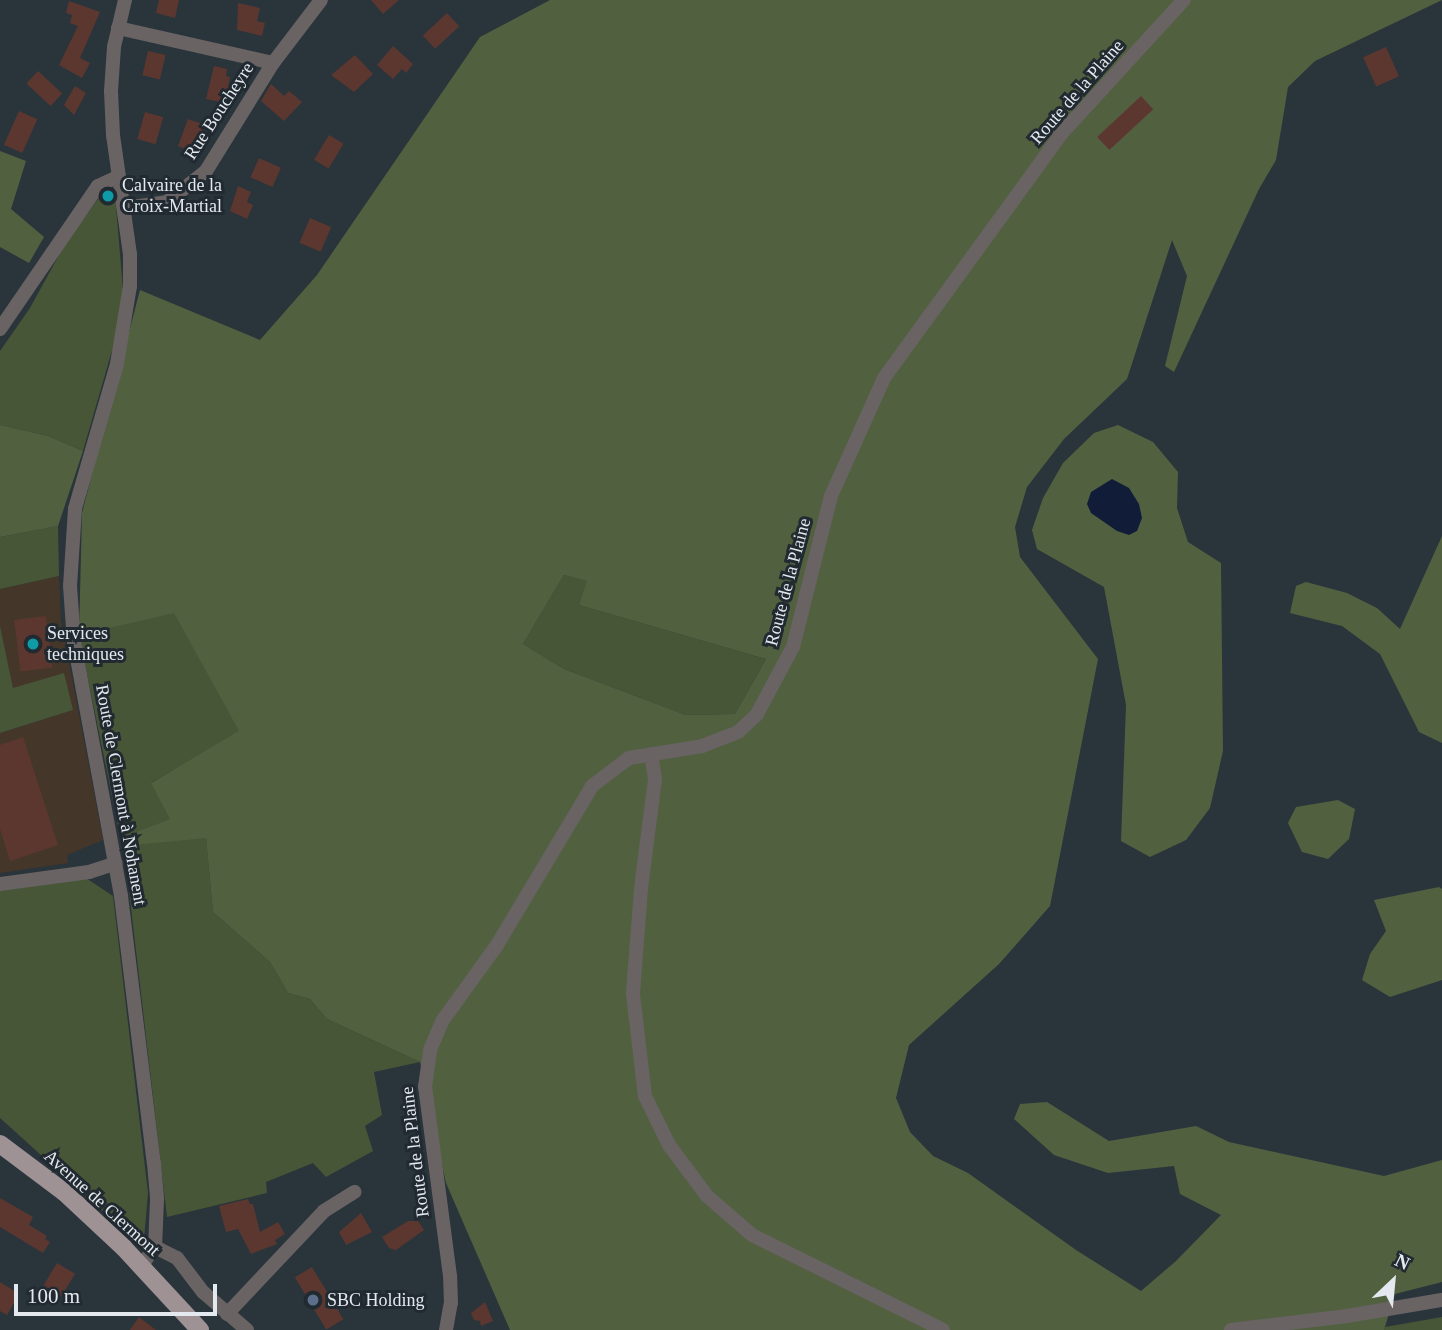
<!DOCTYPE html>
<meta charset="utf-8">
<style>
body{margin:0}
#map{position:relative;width:1442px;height:1330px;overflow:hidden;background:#2a343b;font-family:Georgia,serif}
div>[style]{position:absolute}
.industrial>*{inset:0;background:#443729}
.green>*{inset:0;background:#475636}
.forest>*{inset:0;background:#516140}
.water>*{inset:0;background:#111d38}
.building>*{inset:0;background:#5c3730;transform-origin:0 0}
.minor>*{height:14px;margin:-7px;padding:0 7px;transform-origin:7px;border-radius:7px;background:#696364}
.major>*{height:18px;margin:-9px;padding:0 9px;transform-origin:9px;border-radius:9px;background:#9f9294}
.dots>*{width:19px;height:19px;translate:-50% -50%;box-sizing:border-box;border:4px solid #212a31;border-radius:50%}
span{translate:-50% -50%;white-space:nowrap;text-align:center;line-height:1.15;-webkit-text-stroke:6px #212a31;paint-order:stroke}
.street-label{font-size:18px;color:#e3e9ee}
.poi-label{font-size:18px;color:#e3e9ee}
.left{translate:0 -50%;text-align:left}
.north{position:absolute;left:1358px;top:1246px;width:70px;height:70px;-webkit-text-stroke:5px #212a31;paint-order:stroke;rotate:26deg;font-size:19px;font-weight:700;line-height:28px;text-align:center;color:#e3e9ee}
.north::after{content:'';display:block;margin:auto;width:24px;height:32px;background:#e3e9ee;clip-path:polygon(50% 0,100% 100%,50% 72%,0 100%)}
.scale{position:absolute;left:14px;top:1284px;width:203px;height:32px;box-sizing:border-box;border:4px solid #e3e9ee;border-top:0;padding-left:9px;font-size:21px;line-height:24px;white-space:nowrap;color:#e3e9ee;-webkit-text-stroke:5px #212a31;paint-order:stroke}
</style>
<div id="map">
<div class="industrial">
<div style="clip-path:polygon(59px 576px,61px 621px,103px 840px,67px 855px,68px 863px,0 873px,0 733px,73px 710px,13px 688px,0 626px,0 589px)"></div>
</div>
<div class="green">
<div style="clip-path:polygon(104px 191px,115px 195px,123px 289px,115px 340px,83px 451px,48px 436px,0 425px,0 351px,30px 308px,65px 244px)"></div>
<div style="clip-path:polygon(58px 526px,59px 576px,0 589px,0 537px)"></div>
<div style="clip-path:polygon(564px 575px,588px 581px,579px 605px,766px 659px,735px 714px,686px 715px,564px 669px,523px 644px)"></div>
<div style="clip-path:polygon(174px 612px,240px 732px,152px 782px,171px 819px,133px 833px,206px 837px,213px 912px,270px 962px,288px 993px,310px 999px,327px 1019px,420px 1062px,374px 1072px,382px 1115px,365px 1126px,373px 1151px,326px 1177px,313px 1163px,266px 1182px,267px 1193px,167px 1217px,125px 856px,136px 853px,133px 845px,122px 845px,79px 635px)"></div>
<div style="clip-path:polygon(0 626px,13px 688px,64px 673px,73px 710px,0 733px)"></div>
<div style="clip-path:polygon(86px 878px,113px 896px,148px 1193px,144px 1239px,135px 1240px,0 1118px,0 891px)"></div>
<div style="clip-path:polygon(1442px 1317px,1442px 1330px,1384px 1330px,1385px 1327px)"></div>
</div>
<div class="forest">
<div style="clip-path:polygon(evenodd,550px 0,1442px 0,1315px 61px,1288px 87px,1276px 160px,1259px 189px,1174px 372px,1165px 366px,1187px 276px,1172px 240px,1127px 379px,1064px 439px,1027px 487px,1015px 527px,1020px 557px,1098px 659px,1050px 906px,999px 964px,909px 1045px,896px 1098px,910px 1132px,933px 1156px,968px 1173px,1076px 1250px,1141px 1291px,1176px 1261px,1221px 1215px,1180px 1194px,1174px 1166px,1108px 1173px,1054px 1155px,1014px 1119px,1020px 1104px,1047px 1102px,1109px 1141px,1196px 1126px,1229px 1142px,1384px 1176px,1442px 1160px,1442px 1282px,1395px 1294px,1384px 1330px,510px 1330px,446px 1183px,420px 1062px,327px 1019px,310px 999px,288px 993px,270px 962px,213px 912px,206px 838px,134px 845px,133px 833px,170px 819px,151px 783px,239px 731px,174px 613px,79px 635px,82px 513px,140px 290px,260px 340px,317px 275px,480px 37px,550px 0,564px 575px,587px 581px,579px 605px,766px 659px,735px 714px,686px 715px,564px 669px,523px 644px,564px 575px)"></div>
<div style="clip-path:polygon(0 151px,26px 161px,11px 209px,44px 237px,29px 263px,0 247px)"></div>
<div style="clip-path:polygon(0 425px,48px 436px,83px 451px,58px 526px,0 537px)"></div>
<div style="clip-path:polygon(1118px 425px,1153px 442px,1178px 472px,1177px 508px,1188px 542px,1221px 563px,1223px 751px,1210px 808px,1186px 840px,1150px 857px,1121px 841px,1126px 705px,1104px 587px,1037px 549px,1032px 530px,1043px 498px,1063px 463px,1094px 433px)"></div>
<div style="clip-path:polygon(1442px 536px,1442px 743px,1419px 732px,1380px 654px,1342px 626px,1290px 613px,1296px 586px,1306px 582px,1347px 593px,1377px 608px,1400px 629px)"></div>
<div style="clip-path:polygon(1338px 800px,1355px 809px,1349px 839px,1328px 859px,1302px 852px,1288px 823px,1296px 807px)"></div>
<div style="clip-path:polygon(1439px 887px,1442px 889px,1442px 980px,1390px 997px,1362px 980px,1370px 954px,1386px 931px,1374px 900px)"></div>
</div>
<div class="water">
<div style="clip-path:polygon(1112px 479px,1129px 488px,1139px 504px,1142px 518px,1137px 531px,1129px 535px,1117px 531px,1091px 513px,1087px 504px,1091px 492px)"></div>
</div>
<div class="building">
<div style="clip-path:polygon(159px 0,179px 0,175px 18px,156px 13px)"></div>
<div style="clip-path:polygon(371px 0,399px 0,383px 14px)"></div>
<div style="clip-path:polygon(69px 1px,100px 12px,80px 58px,90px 63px,82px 78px,59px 65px,78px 26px,70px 23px,72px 15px,66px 13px)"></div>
<div style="clip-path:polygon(238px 3px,260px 8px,257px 21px,265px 23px,262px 36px,237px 30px)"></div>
<div style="left:447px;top:13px;width:18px;height:33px;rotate:47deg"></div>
<div style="clip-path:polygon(393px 46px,413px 64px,406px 73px,402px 69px,393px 79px,377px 65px)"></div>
<div style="left:1386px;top:47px;width:32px;height:25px;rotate:66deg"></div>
<div style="left:148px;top:51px;width:18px;height:25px;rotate:13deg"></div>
<div style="clip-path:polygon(355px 55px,373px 74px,354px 92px,331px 75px)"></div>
<div style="clip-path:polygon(214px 66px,227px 69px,226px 76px,230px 77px,225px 103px,206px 99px)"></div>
<div style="left:38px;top:71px;width:33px;height:17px;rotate:43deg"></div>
<div style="clip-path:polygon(271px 84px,284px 96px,289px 91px,302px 102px,284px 121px,261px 101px)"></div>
<div style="clip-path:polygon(75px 86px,86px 93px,74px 115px,64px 105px)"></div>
<div style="left:1141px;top:96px;width:18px;height:60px;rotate:47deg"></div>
<div style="left:19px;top:111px;width:20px;height:37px;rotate:24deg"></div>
<div style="left:145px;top:112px;width:19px;height:28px;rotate:16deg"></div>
<div style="clip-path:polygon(188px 119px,205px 125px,192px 152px,178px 146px)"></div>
<div style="left:329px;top:135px;width:17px;height:29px;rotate:31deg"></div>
<div style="left:259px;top:158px;width:24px;height:21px;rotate:24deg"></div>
<div style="clip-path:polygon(238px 186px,251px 192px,247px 202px,253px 205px,247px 219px,230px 211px)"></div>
<div style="left:310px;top:218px;width:23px;height:27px;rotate:23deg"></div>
<div style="left:46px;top:616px;width:52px;height:32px;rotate:83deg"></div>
<div style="clip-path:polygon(23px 737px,58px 845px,10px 861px,0 829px,0 745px)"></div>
<div style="clip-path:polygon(0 1198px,33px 1217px,29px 1225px,47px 1236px,45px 1239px,50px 1242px,43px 1253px,0 1227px)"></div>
<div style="clip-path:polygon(248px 1199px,250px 1204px,253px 1204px,260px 1232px,278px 1222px,285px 1234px,275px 1240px,277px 1244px,251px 1254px,238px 1229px,226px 1232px,219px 1206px)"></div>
<div style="clip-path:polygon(361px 1213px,372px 1232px,346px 1245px,339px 1232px)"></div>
<div style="clip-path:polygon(408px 1221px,418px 1221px,424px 1230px,396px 1250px,389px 1248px,382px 1237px)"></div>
<div style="left:57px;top:1263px;width:21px;height:26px;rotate:31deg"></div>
<div style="left:312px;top:1267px;width:61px;height:20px;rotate:59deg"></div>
<div style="clip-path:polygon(0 1282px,19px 1294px,7px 1315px,0 1311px)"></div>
<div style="clip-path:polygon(485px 1302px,493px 1321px,481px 1326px,480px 1321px,474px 1320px,471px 1313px)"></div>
<div style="clip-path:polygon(139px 1317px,156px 1330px,130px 1330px)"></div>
</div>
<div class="minor">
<div style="left:125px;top:0;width:48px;rotate:103.2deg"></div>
<div style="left:114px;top:47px;width:44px;rotate:93.9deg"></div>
<div style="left:111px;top:91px;width:44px;rotate:87.4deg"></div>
<div style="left:113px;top:135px;width:120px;rotate:81.9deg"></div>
<div style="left:130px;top:254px;width:32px;rotate:90deg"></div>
<div style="left:130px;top:286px;width:79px;rotate:99.5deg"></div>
<div style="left:117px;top:364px;width:151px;rotate:106.2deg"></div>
<div style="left:75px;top:509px;width:77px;rotate:93.7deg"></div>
<div style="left:70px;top:586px;width:56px;rotate:85.9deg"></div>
<div style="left:74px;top:642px;width:258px;rotate:79.5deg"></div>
<div style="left:121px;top:896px;width:269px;rotate:83deg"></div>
<div style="left:154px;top:1163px;width:37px;rotate:85deg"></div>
<div style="left:157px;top:1200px;width:47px;rotate:92.4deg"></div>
<div style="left:155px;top:1247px;width:24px;rotate:126deg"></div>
<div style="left:118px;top:28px;width:159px;rotate:12.7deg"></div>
<div style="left:125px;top:208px;width:42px;rotate:-8.1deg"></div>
<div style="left:167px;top:202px;width:50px;rotate:-38.5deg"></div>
<div style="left:206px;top:171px;width:127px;rotate:-58.2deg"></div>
<div style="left:273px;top:63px;width:79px;rotate:-52.7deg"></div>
<div style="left:0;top:329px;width:173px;rotate:-55.6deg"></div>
<div style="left:98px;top:186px;width:23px;rotate:-25deg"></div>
<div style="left:651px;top:754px;width:25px;rotate:81deg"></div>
<div style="left:655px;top:779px;width:111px;rotate:97.3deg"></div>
<div style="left:641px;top:889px;width:105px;rotate:94.4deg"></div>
<div style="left:633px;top:994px;width:103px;rotate:83.3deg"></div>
<div style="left:645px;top:1096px;width:55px;rotate:63.9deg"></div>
<div style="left:669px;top:1145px;width:64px;rotate:53.3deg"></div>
<div style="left:707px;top:1196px;width:60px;rotate:40.9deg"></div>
<div style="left:752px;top:1235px;width:213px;rotate:26.4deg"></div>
<div style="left:0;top:884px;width:90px;rotate:-7.7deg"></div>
<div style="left:89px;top:872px;width:28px;rotate:-18deg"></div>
<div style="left:155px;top:1247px;width:25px;rotate:27deg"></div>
<div style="left:177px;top:1258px;width:43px;rotate:52.6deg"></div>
<div style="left:203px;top:1292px;width:58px;rotate:40.8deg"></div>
<div style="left:227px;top:1314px;width:141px;rotate:-46.7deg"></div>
<div style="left:324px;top:1211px;width:36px;rotate:-32deg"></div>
<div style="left:446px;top:1330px;width:27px;rotate:-80deg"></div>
<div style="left:451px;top:1303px;width:27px;rotate:-92deg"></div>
<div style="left:450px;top:1276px;width:191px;rotate:-97.5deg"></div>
<div style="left:425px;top:1087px;width:37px;rotate:-82deg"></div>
<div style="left:430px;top:1050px;width:33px;rotate:-67deg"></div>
<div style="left:443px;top:1020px;width:92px;rotate:-54.2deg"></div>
<div style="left:497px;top:945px;width:185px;rotate:-59.1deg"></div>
<div style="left:592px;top:786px;width:46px;rotate:-37.1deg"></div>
<div style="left:629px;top:758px;width:74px;rotate:-9.3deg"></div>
<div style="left:702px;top:746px;width:39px;rotate:-21deg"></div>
<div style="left:738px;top:732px;width:26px;rotate:-43deg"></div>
<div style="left:757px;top:714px;width:76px;rotate:-61.8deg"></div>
<div style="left:793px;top:647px;width:156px;rotate:-75.9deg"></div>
<div style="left:831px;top:496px;width:129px;rotate:-65.8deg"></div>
<div style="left:884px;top:378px;width:301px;rotate:-54deg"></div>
<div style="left:1061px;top:134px;width:182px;rotate:-47.5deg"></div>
<div style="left:1231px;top:1330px;width:117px;rotate:-6.9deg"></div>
<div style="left:1347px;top:1316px;width:96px;rotate:-9.6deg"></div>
</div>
<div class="major">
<div style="left:0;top:1144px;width:80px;rotate:36.9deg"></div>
<div style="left:64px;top:1192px;width:82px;rotate:43deg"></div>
<div style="left:124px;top:1248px;width:112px;rotate:47.2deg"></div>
</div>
<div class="dots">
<div style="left:108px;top:196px;background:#0f9aa8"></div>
<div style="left:33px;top:644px;background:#0f9aa8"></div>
<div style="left:313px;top:1300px;background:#5c6f8a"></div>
</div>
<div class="street-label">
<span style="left:1077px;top:92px;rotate:-49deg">Route de la Plaine</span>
<span style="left:219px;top:111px;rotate:-57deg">Rue Boucheyre</span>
<span style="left:788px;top:582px;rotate:-75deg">Route de la Plaine</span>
<span style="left:121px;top:795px;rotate:80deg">Route de Clermont à Nohanent</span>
<span style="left:415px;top:1152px;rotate:-97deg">Route de la Plaine</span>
<span style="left:102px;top:1203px;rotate:42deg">Avenue de Clermont</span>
</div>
<div class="poi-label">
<span class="left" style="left:122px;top:196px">Calvaire de la<br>Croix-Martial</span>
<span class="left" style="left:47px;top:644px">Services<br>techniques</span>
<span class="left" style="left:327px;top:1300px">SBC Holding</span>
</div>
<div class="north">N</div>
<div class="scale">100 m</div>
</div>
